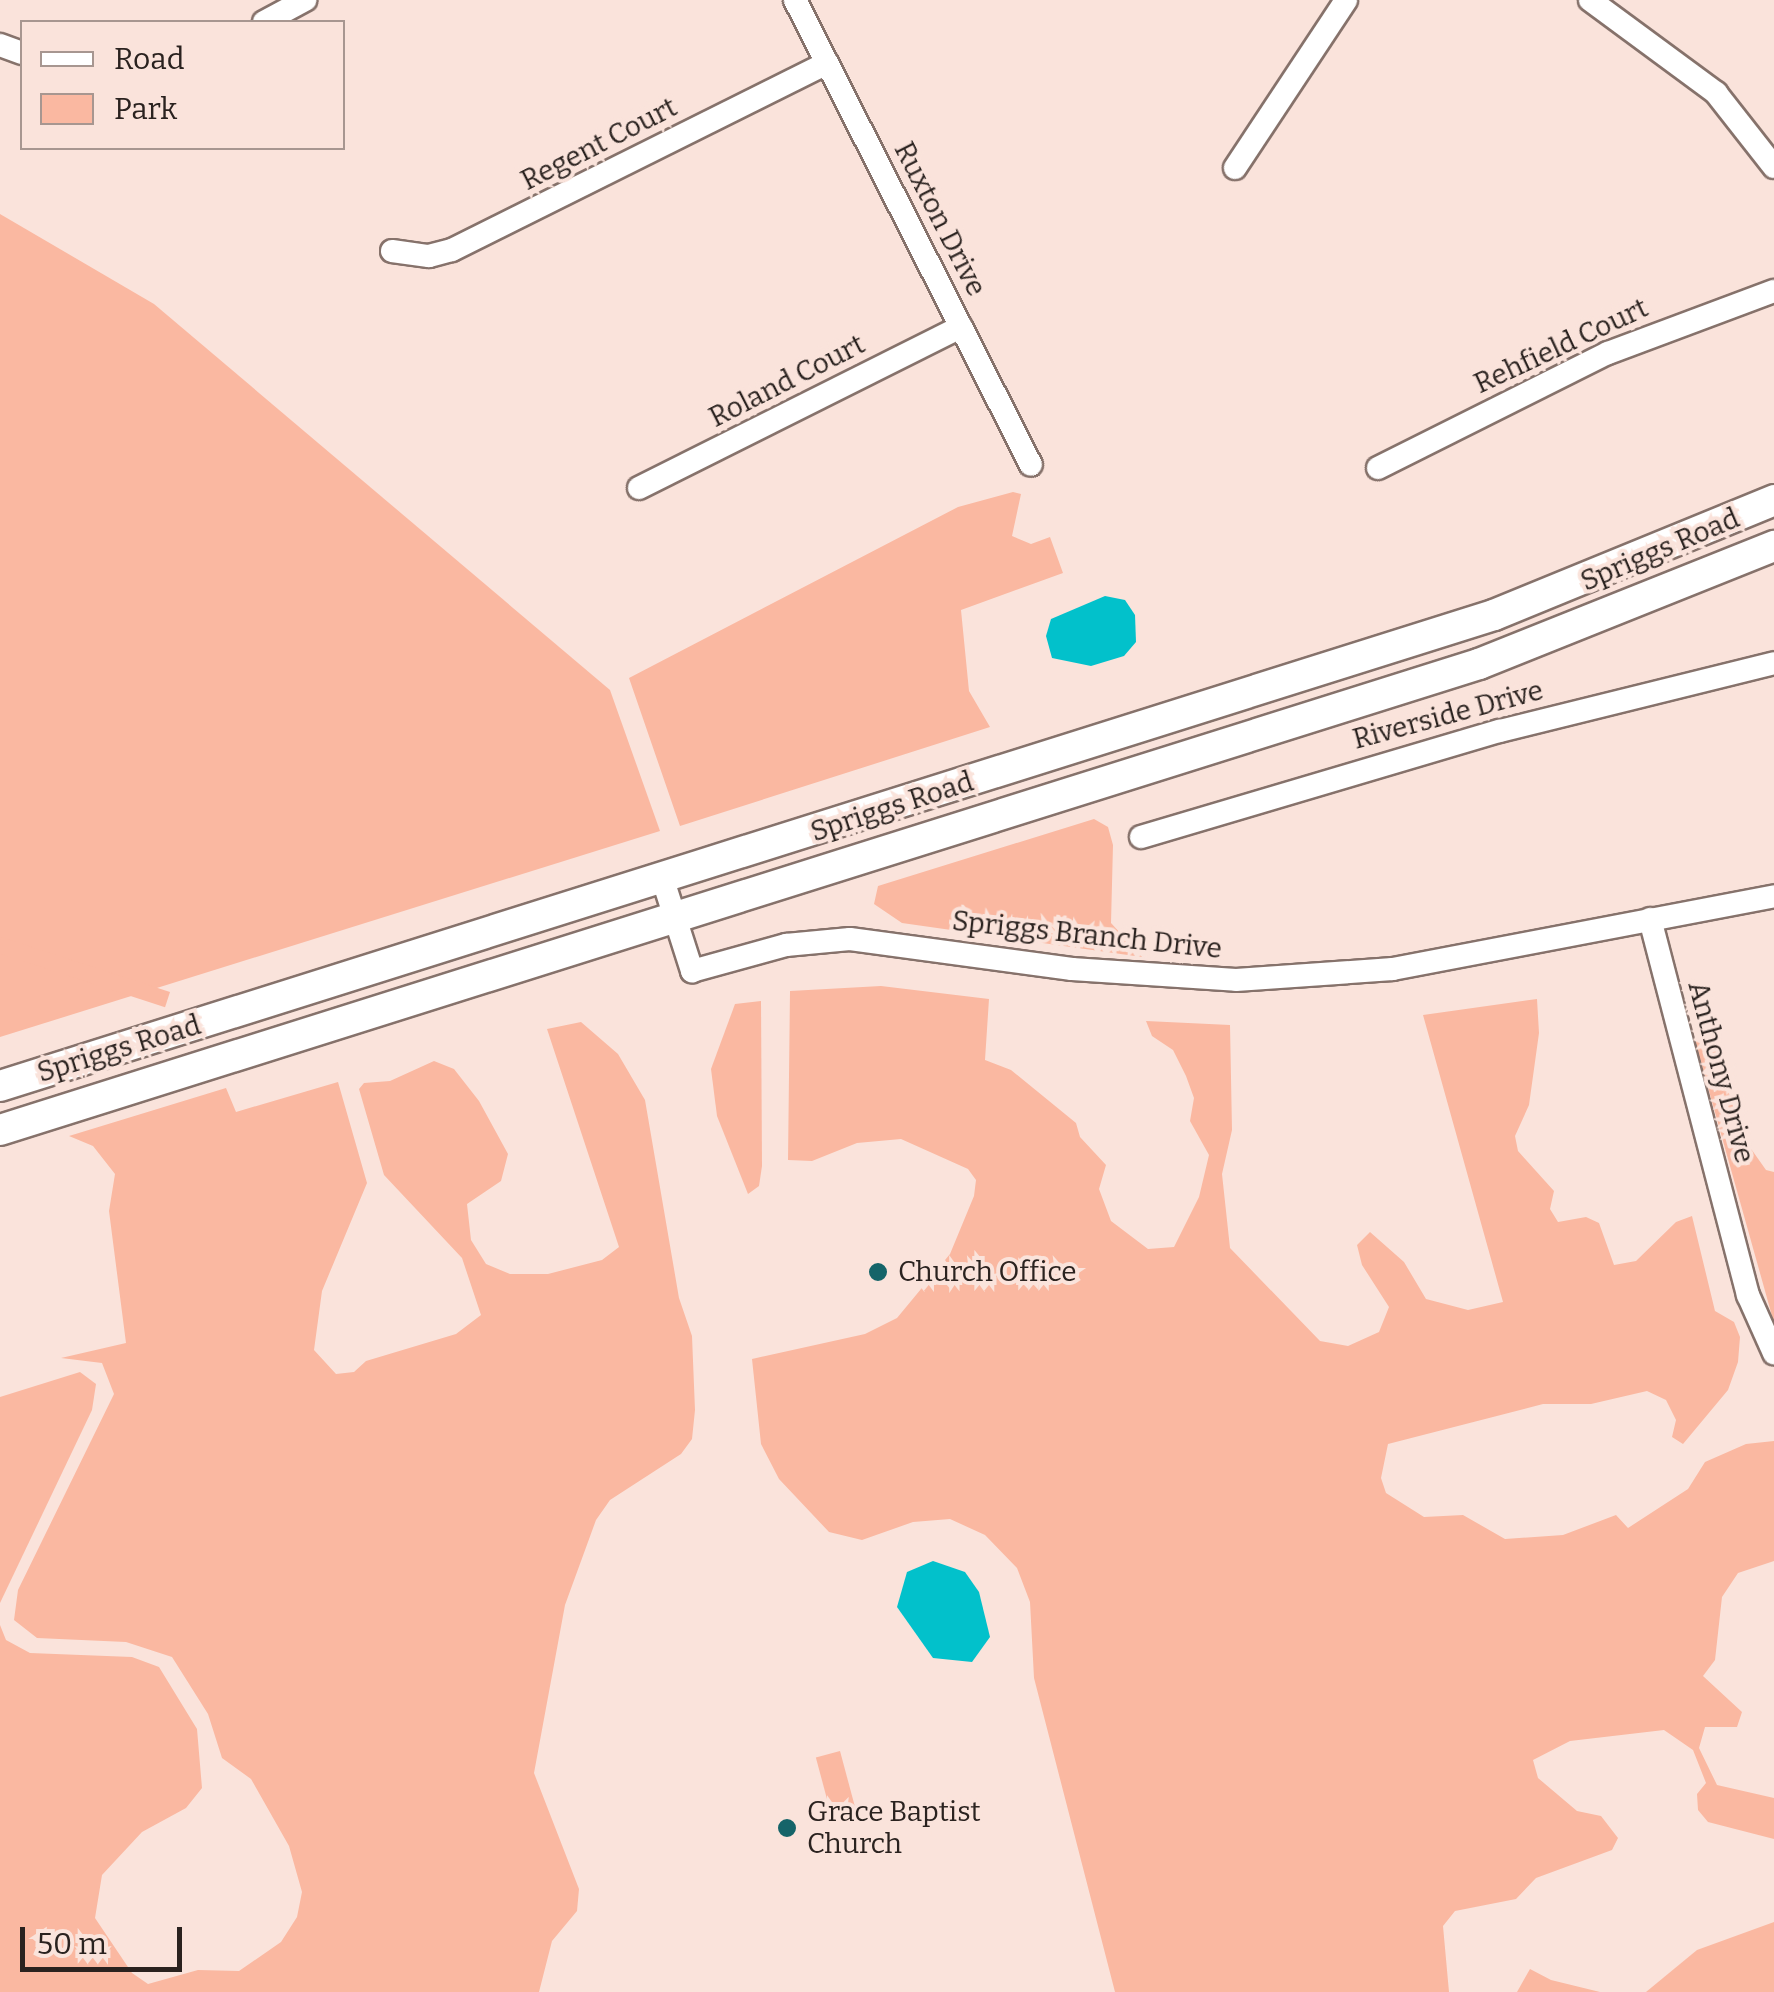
<!DOCTYPE html>
<html>
<head>
<meta charset="utf-8">
<style>
	body { margin:0 }
	#map { position:relative; width:1774px; height:1992px; overflow:hidden; background:#fae3db; font-family:Bitter,serif }
	div>[style] { position:absolute }
	[style*='--x'] { left:calc(var(--x)*1px); top:calc(var(--y)*1px); width:calc(var(--w)*1px); rotate:calc(var(--a)*1deg) }
	.green>* { inset:0; background:#fab8a1; transform-origin:0 0 }
	.water>* { inset:0; background:#02c1cb }
	.roads { filter:drop-shadow(2px 0 #86726b) drop-shadow(-2px 0 #86726b) drop-shadow(0 2px #86726b) drop-shadow(0 -2px #86726b) }
	.minor>* { height:22px; margin:-11px; padding:0 11px; transform-origin:11px; border-radius:11px; background:#fff }
	.secondary>* { height:30px; margin:-15px; padding:0 15px; transform-origin:15px; border-radius:15px; background:#fff }
	.dots>* { width:28px; height:28px; translate:-50% -50%; box-sizing:border-box; border:5px solid #fae3db; border-radius:50% }
	span { translate:-50% -50%; white-space:nowrap; text-align:center; line-height:1.15; -webkit-text-stroke:8px #fae3db; paint-order:stroke }
	.street-label { font-size:28px; color:#2a221f }
	.poi-label { font-size:28px; color:#2a221f }
	.left { translate:0 -50%; text-align:left }
	.legend { position:absolute; left:20px; top:20px; width:325px; height:130px; box-sizing:border-box; background:#fae3db; border:2px solid #a79690; margin:0; padding:12px 18px; list-style:none; font-size:30px; color:#2a221f }
	.legend li { display:flex; align-items:center; gap:20px; height:50px }
	.legend b { width:50px; border:2px solid #a79690 }
	.scale { position:absolute; left:20px; top:1927px; width:162px; height:45px; box-sizing:border-box; border:5px solid #2a221f; border-top:0; padding-left:12px; font-size:30px; line-height:35px; white-space:nowrap; color:#2a221f; -webkit-text-stroke:8px #fae3db; paint-order:stroke }
</style>
</head>
<body>
<div id="map">
	<div class="green">
		<div style="clip-path:polygon(0 214px,154px 304px,610px 690px,660px 831px,0 1037px)"></div>
		<div style="clip-path:polygon(1013px 492px,1021px 494px,1012px 536px,1031px 544px,1050px 537px,1063px 573px,961px 610px,969px 691px,990px 727px,680px 826px,629px 678px,958px 507px)"></div>
		<div style="clip-path:polygon(1094px 819px,1108px 827px,1113px 845px,1111px 923px,1142px 957px,902px 923px,874px 904px,878px 886px)"></div>
		<div style="clip-path:polygon(881px 986px,989px 999px,985px 1060px,1011px 1070px,1076px 1123px,1080px 1137px,1106px 1165px,1099px 1189px,1111px 1221px,1148px 1249px,1174px 1247px,1199px 1197px,1209px 1155px,1190px 1121px,1194px 1098px,1186px 1076px,1173px 1050px,1152px 1036px,1146px 1021px,1230px 1025px,1232px 1130px,1222px 1174px,1230px 1248px,1320px 1341px,1348px 1346px,1379px 1332px,1389px 1307px,1362px 1265px,1357px 1245px,1370px 1232px,1404px 1262px,1426px 1299px,1468px 1310px,1503px 1302px,1423px 1015px,1537px 999px,1539px 1033px,1529px 1105px,1515px 1136px,1518px 1151px,1554px 1191px,1550px 1209px,1558px 1222px,1586px 1217px,1599px 1223px,1614px 1265px,1636px 1261px,1676px 1222px,1692px 1216px,1715px 1311px,1734px 1322px,1740px 1337px,1738px 1362px,1728px 1390px,1683px 1444px,1672px 1437px,1676px 1420px,1666px 1400px,1647px 1391px,1591px 1404px,1543px 1404px,1388px 1444px,1381px 1478px,1386px 1493px,1424px 1517px,1463px 1515px,1505px 1539px,1563px 1535px,1616px 1515px,1628px 1528px,1688px 1489px,1705px 1462px,1746px 1444px,1774px 1441px,1774px 1561px,1738px 1573px,1722px 1597px,1715px 1660px,1703px 1676px,1742px 1712px,1737px 1727px,1705px 1727px,1699px 1748px,1717px 1785px,1774px 1798px,1774px 1839px,1708px 1822px,1698px 1810px,1697px 1794px,1706px 1783px,1693px 1750px,1664px 1730px,1570px 1741px,1533px 1760px,1538px 1778px,1577px 1811px,1601px 1816px,1618px 1838px,1612px 1850px,1536px 1878px,1516px 1899px,1455px 1911px,1443px 1926px,1449px 1992px,1115px 1992px,1034px 1678px,1030px 1602px,1017px 1568px,985px 1535px,950px 1519px,913px 1522px,862px 1540px,829px 1532px,779px 1479px,761px 1444px,752px 1359px,865px 1334px,897px 1318px,950px 1254px,974px 1196px,976px 1180px,968px 1169px,901px 1139px,857px 1143px,812px 1161px,788px 1160px,790px 991px)"></div>
		<div style="left:170px;top:992px;width:16px;height:178px;rotate:108deg"></div>
		<div style="clip-path:polygon(761px 1001px,762px 1166px,759px 1186px,748px 1194px,717px 1116px,711px 1069px,735px 1004px)"></div>
		<div style="clip-path:polygon(581px 1022px,618px 1054px,645px 1100px,679px 1298px,692px 1336px,695px 1410px,692px 1439px,681px 1454px,610px 1500px,596px 1520px,565px 1605px,534px 1773px,579px 1889px,577px 1911px,552px 1941px,539px 1992px,0 1992px,0 1625px,6px 1640px,30px 1653px,132px 1657px,159px 1667px,197px 1729px,202px 1788px,186px 1808px,142px 1832px,102px 1875px,95px 1918px,132px 1973px,148px 1984px,198px 1970px,239px 1971px,281px 1942px,297px 1917px,302px 1892px,289px 1846px,251px 1779px,222px 1758px,208px 1714px,172px 1657px,126px 1642px,37px 1638px,14px 1620px,18px 1590px,114px 1394px,102px 1363px,61px 1358px,126px 1343px,109px 1211px,115px 1174px,93px 1146px,69px 1136px,226px 1088px,236px 1112px,338px 1082px,367px 1183px,322px 1291px,314px 1350px,336px 1374px,354px 1372px,366px 1361px,456px 1334px,481px 1315px,462px 1258px,384px 1175px,359px 1089px,364px 1083px,390px 1081px,434px 1061px,454px 1069px,479px 1101px,508px 1154px,501px 1181px,467px 1204px,471px 1240px,486px 1264px,510px 1274px,548px 1274px,602px 1260px,619px 1247px,547px 1029px)"></div>
		<div style="clip-path:polygon(1713px 1040px,1742px 1136px,1766px 1170px,1774px 1172px,1774px 1323px,1695px 1041px)"></div>
		<div style="clip-path:polygon(80px 1372px,96px 1384px,92px 1410px,0 1603px,0 1397px)"></div>
		<div style="left:840px;top:1751px;width:63px;height:25px;rotate:75deg"></div>
		<div style="clip-path:polygon(1774px 1922px,1774px 1992px,1646px 1992px,1697px 1950px)"></div>
		<div style="clip-path:polygon(1530px 1969px,1551px 1980px,1600px 1992px,1517px 1992px)"></div>
	</div>
	<div class="water">
		<div style="clip-path:polygon(1105px 596px,1125px 600px,1135px 615px,1136px 642px,1124px 656px,1091px 666px,1052px 658px,1046px 636px,1051px 619px)"></div>
		<div style="clip-path:polygon(933px 1561px,965px 1572px,979px 1592px,990px 1637px,972px 1662px,933px 1658px,897px 1607px,907px 1572px)"></div>
	</div>
	<div class="roads">
		<div class="minor">
			<div style="--x:795;--y:0;--w:521;--a:63.09"></div>
			<div style="--x:1590;--y:0;--w:157;--a:36.4"></div>
			<div style="--x:1716;--y:93;--w:94;--a:51.9"></div>
			<div style="--x:264;--y:22;--w:47;--a:-28.2"></div>
			<div style="--x:0;--y:45;--w:23;--a:20"></div>
			<div style="--x:1235;--y:168;--w:201;--a:-56.5"></div>
			<div style="--x:392;--y:251;--w:37;--a:8"></div>
			<div style="--x:429;--y:256;--w:24;--a:-15"></div>
			<div style="--x:452;--y:250;--w:419;--a:-26.5"></div>
			<div style="--x:1378;--y:468;--w:257;--a:-26.6"></div>
			<div style="--x:1608;--y:353;--w:177;--a:-20.5"></div>
			<div style="--x:639;--y:488;--w:360;--a:-26.6"></div>
			<div style="--x:1141;--y:837;--w:374;--a:-16.5"></div>
			<div style="--x:1500;--y:731;--w:282;--a:-13.9"></div>
			<div style="--x:663;--y:880;--w:96;--a:72.3"></div>
			<div style="--x:692;--y:971;--w:98;--a:-15.5"></div>
			<div style="--x:786;--y:945;--w:64;--a:-5.4"></div>
			<div style="--x:850;--y:939;--w:224;--a:7.7"></div>
			<div style="--x:1072;--y:969;--w:164;--a:3.8"></div>
			<div style="--x:1236;--y:980;--w:157;--a:-4"></div>
			<div style="--x:1393;--y:969;--w:388;--a:-10.8"></div>
			<div style="--x:1650;--y:919;--w:389;--a:75.4"></div>
			<div style="--x:1748;--y:1295;--w:64;--a:65.9"></div>
		</div>
		<div class="secondary">
			<div style="--x:0;--y:1086;--w:1566;--a:-17.5"></div>
			<div style="--x:1494;--y:615;--w:303;--a:-22.3"></div>
			<div style="--x:0;--y:1130;--w:1551;--a:-17.49"></div>
			<div style="--x:1479;--y:664;--w:318;--a:-21.8"></div>
		</div>
	</div>
	<div class="dots">
		<div style="left:878px;top:1272px;background:#156469"></div>
		<div style="left:787px;top:1828px;background:#156469"></div>
	</div>
	<div class="street-label">
		<span style="left:599px;top:144px;rotate:-27deg">Regent Court</span>
		<span style="left:940px;top:219px;rotate:63deg">Ruxton Drive</span>
		<span style="left:1561px;top:346px;rotate:-25deg">Rehfield Court</span>
		<span style="left:787px;top:381px;rotate:-27deg">Roland Court</span>
		<span style="left:1660px;top:550px;rotate:-23deg">Spriggs Road</span>
		<span style="left:1448px;top:715px;rotate:-15deg">Riverside Drive</span>
		<span style="left:892px;top:807px;rotate:-18deg">Spriggs Road</span>
		<span style="left:1087px;top:935px;rotate:6deg">Spriggs Branch Drive</span>
		<span style="left:119px;top:1049px;rotate:-17deg">Spriggs Road</span>
		<span style="left:1721px;top:1072px;rotate:75deg">Anthony Drive</span>
	</div>
	<div class="poi-label">
		<span class="left" style="left:898px;top:1272px">Church Office</span>
		<span class="left" style="left:807px;top:1828px">Grace Baptist<br>Church</span>
	</div>
	<ul class="legend">
	<li><b style="height:12px;background:#fff"></b>Road</li>
	<li><b style="height:28px;background:#fab8a1"></b>Park</li>
	</ul>
	<div class="scale">50 m</div>
</div>
</body>
</html>
